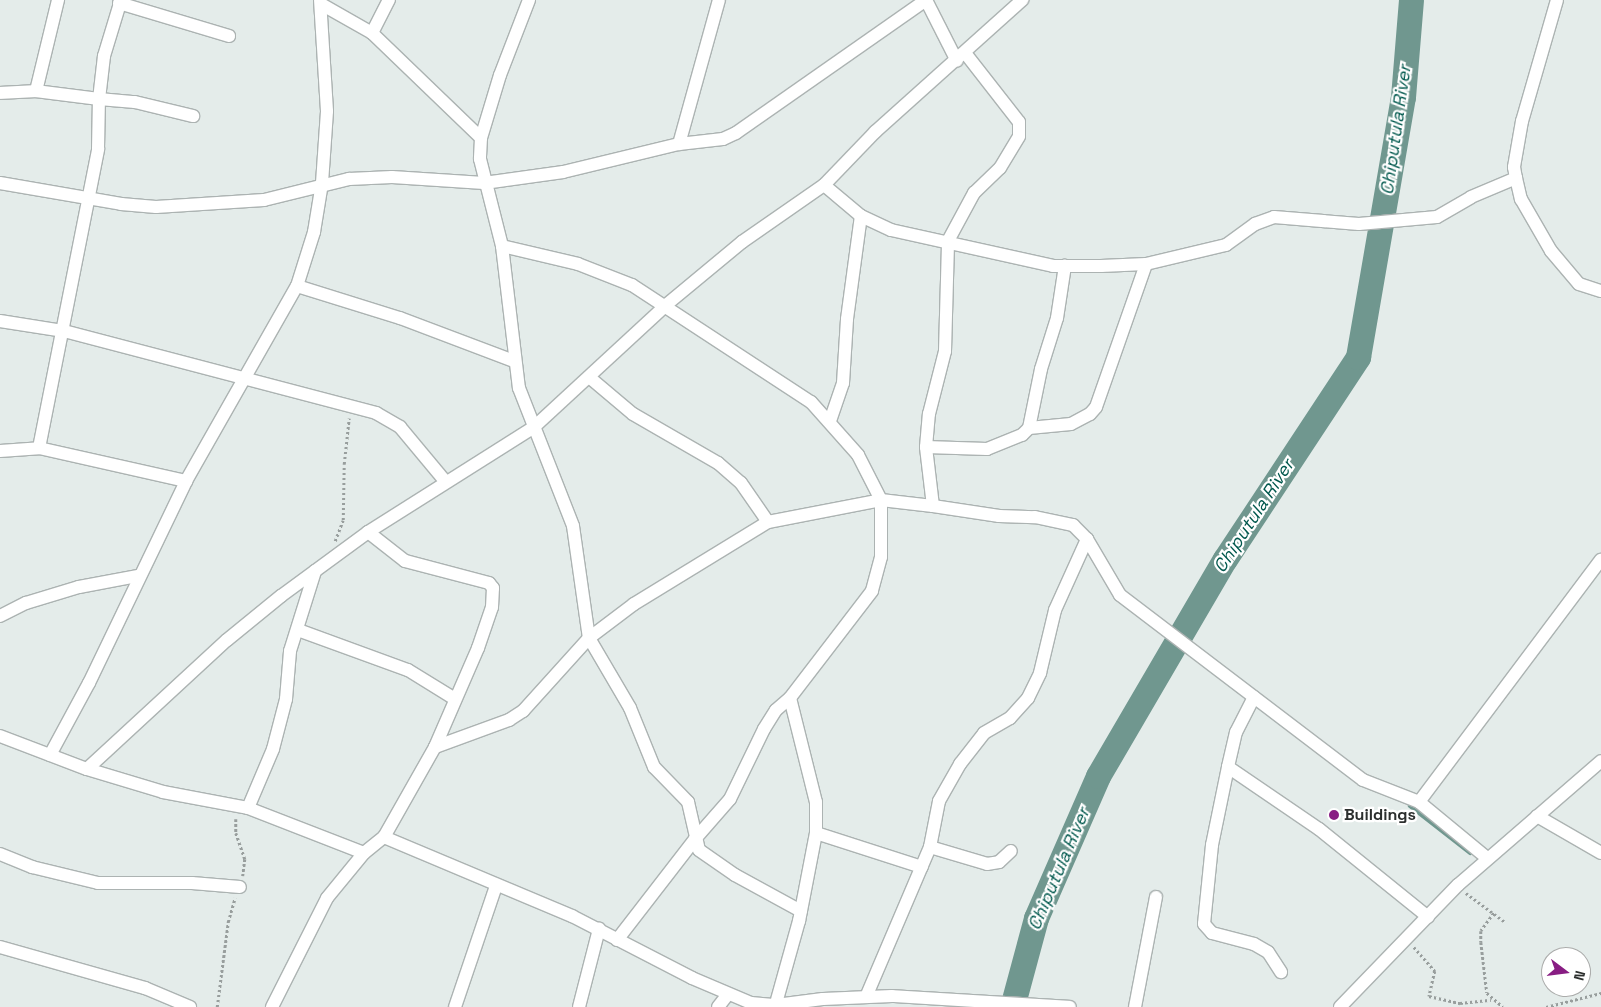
<!DOCTYPE html>
<html>
<head>
<meta charset="utf-8">
<style>
	body { margin:0 }
	#map { position:relative; width:1601px; height:1007px; overflow:hidden; background:#e4ecea; font-family:"Space Grotesk",sans-serif }
	div>[style] { position:absolute }
	[style*='--x'] { left:calc(var(--x)*1px); top:calc(var(--y)*1px); width:calc(var(--w)*1px); rotate:calc(var(--a)*1deg) }
	.stream>* { height:4.5px; margin:-2.25px; padding:0 2.25px; transform-origin:2.25px; border-radius:2.25px; background:#70978f }
	.river>* { height:25px; margin:-12.5px; padding:0 12.5px; transform-origin:12.5px; border-radius:12.5px; background:#70978f }
	.path>* { height:2.5px; margin-top:-1.25px; transform-origin:0; background:repeating-linear-gradient(90deg,#989e9d 0 2.5px,transparent 0 5px) }
	.roads { filter:drop-shadow(1px 0 #acb3b2) drop-shadow(-1px 0 #acb3b2) drop-shadow(0 1px #acb3b2) drop-shadow(0 -1px #acb3b2) }
	.street>* { height:12px; margin:-6px; padding:0 6px; transform-origin:6px; border-radius:6px; background:#fff }
	.dots>* { width:14px; height:14px; translate:-50% -50%; box-sizing:border-box; border:2px solid #fff; border-radius:50% }
	span { translate:-50% -50%; white-space:nowrap; text-align:center; line-height:1.15; -webkit-text-stroke:4.5px #fff; paint-order:stroke }
	.poi-label { font-size:16px; color:#2c2f2e; font-weight:700 }
	.left { translate:0 -50%; text-align:left }
	.water-label { font-size:18px; color:#00584d; font-style:italic }
	.north { position:absolute; left:1541px; top:947px; width:50px; height:50px; box-sizing:border-box; background:#fff; border:1px solid #abacab; border-radius:50%; rotate:105deg; font-size:14px; font-weight:700; line-height:20px; text-align:center; color:#2c2f2e }
	.north::after { content:''; display:block; margin:auto; width:18px; height:22px; background:#881d83; clip-path:polygon(50% 0,100% 100%,50% 72%,0 100%) }
</style>
</head>
<body>
<div id="map">
	<div class="stream">
		<div style="--x:1410;--y:805;--w:76;--a:38.1"></div>
	</div>
	<div class="river">
		<div style="--x:1012;--y:1007;--w:92;--a:-74.9"></div>
		<div style="--x:1036;--y:918;--w:155;--a:-66.4"></div>
		<div style="--x:1098;--y:776;--w:251;--a:-59.7"></div>
		<div style="--x:1225;--y:559;--w:242;--a:-56.6"></div>
		<div style="--x:1358;--y:357;--w:264;--a:-80.2"></div>
		<div style="--x:1403;--y:97;--w:97;--a:-85.3"></div>
	</div>
	<div class="path">
		<div style="--x:335;--y:541;--w:22;--a:-69"></div>
		<div style="--x:343;--y:520;--w:56;--a:-89"></div>
		<div style="--x:344;--y:464;--w:46;--a:-83.8"></div>
		<div style="--x:236;--y:819;--w:14;--a:90"></div>
		<div style="--x:236;--y:833;--w:28;--a:71"></div>
		<div style="--x:245;--y:859;--w:17;--a:97"></div>
		<div style="--x:1466;--y:893;--w:49;--a:36.6"></div>
		<div style="--x:1494;--y:913;--w:22;--a:126"></div>
		<div style="--x:1481;--y:931;--w:11;--a:90"></div>
		<div style="--x:1481;--y:942;--w:51;--a:83.3"></div>
		<div style="--x:1487;--y:993;--w:21;--a:41"></div>
		<div style="--x:1414;--y:947;--w:32;--a:49"></div>
		<div style="--x:1435;--y:971;--w:26;--a:103"></div>
		<div style="--x:1429;--y:996;--w:32;--a:13"></div>
		<div style="--x:1460;--y:1003;--w:31;--a:-6"></div>
		<div style="--x:217;--y:1007;--w:86;--a:-82.6"></div>
		<div style="--x:228;--y:922;--w:25;--a:-74"></div>
		<div style="--x:1546;--y:1007;--w:57;--a:-14.3"></div>
	</div>
	<div class="roads">
		<div class="street">
			<div style="--x:121;--y:0;--w:59;--a:106.9"></div>
			<div style="--x:104;--y:56;--w:43;--a:96.6"></div>
			<div style="--x:99;--y:99;--w:36;--a:5"></div>
			<div style="--x:135;--y:102;--w:60;--a:13.6"></div>
			<div style="--x:529;--y:0;--w:80;--a:111.1"></div>
			<div style="--x:500;--y:75;--w:66;--a:106.8"></div>
			<div style="--x:481;--y:138;--w:21;--a:93"></div>
			<div style="--x:480;--y:159;--w:90;--a:75.8"></div>
			<div style="--x:502;--y:246;--w:143;--a:83.2"></div>
			<div style="--x:519;--y:388;--w:148;--a:68.6"></div>
			<div style="--x:573;--y:526;--w:113;--a:81.9"></div>
			<div style="--x:589;--y:638;--w:81;--a:59.6"></div>
			<div style="--x:630;--y:708;--w:64;--a:67.9"></div>
			<div style="--x:654;--y:767;--w:49;--a:45.8"></div>
			<div style="--x:688;--y:802;--w:49;--a:77.1"></div>
			<div style="--x:699;--y:850;--w:44;--a:34.8"></div>
			<div style="--x:735;--y:875;--w:75;--a:28.6"></div>
			<div style="--x:926;--y:0;--w:68;--a:63.1"></div>
			<div style="--x:1557;--y:0;--w:126;--a:106.1"></div>
			<div style="--x:1522;--y:121;--w:47;--a:99.9"></div>
			<div style="--x:1514;--y:167;--w:11;--a:80"></div>
			<div style="--x:1516;--y:178;--w:22;--a:77"></div>
			<div style="--x:1521;--y:199;--w:60;--a:60"></div>
			<div style="--x:1551;--y:251;--w:43;--a:49.7"></div>
			<div style="--x:1579;--y:284;--w:23;--a:18"></div>
			<div style="--x:119;--y:3;--w:115;--a:16.7"></div>
			<div style="--x:321;--y:4;--w:59;--a:29.6"></div>
			<div style="--x:372;--y:33;--w:151;--a:43.9"></div>
			<div style="--x:372;--y:33;--w:37;--a:-63"></div>
			<div style="--x:0;--y:93;--w:36;--a:-3"></div>
			<div style="--x:679;--y:144;--w:149;--a:-74.5"></div>
			<div style="--x:0;--y:183;--w:123;--a:9.8"></div>
			<div style="--x:121;--y:204;--w:35;--a:5"></div>
			<div style="--x:156;--y:207;--w:108;--a:-3.7"></div>
			<div style="--x:264;--y:200;--w:88;--a:-13.9"></div>
			<div style="--x:349;--y:179;--w:43;--a:-2.7"></div>
			<div style="--x:392;--y:177;--w:92;--a:3.7"></div>
			<div style="--x:484;--y:183;--w:80;--a:-7.9"></div>
			<div style="--x:563;--y:172;--w:119;--a:-13.6"></div>
			<div style="--x:679;--y:144;--w:44;--a:-6.5"></div>
			<div style="--x:723;--y:139;--w:14;--a:-25"></div>
			<div style="--x:736;--y:133;--w:232;--a:-35"></div>
			<div style="--x:824;--y:185;--w:48;--a:40"></div>
			<div style="--x:861;--y:216;--w:33;--a:25"></div>
			<div style="--x:891;--y:230;--w:166;--a:12.5"></div>
			<div style="--x:1053;--y:266;--w:48;--a:0"></div>
			<div style="--x:1101;--y:266;--w:45;--a:-2.5"></div>
			<div style="--x:1146;--y:264;--w:82;--a:-13.4"></div>
			<div style="--x:1226;--y:245;--w:36;--a:-36"></div>
			<div style="--x:1255;--y:224;--w:20;--a:-20"></div>
			<div style="--x:1274;--y:217;--w:85;--a:4.7"></div>
			<div style="--x:1359;--y:224;--w:78;--a:-5.1"></div>
			<div style="--x:1437;--y:217;--w:39;--a:-30"></div>
			<div style="--x:1471;--y:197;--w:49;--a:-22.9"></div>
			<div style="--x:502;--y:246;--w:78;--a:13.3"></div>
			<div style="--x:578;--y:264;--w:58;--a:21.3"></div>
			<div style="--x:632;--y:285;--w:214;--a:33.2"></div>
			<div style="--x:811;--y:402;--w:71;--a:48.4"></div>
			<div style="--x:858;--y:455;--w:51;--a:62.9"></div>
			<div style="--x:881;--y:500;--w:57;--a:90"></div>
			<div style="--x:881;--y:557;--w:35;--a:105"></div>
			<div style="--x:872;--y:591;--w:135;--a:127.5"></div>
			<div style="--x:790;--y:698;--w:107;--a:76"></div>
			<div style="--x:816;--y:802;--w:31;--a:90"></div>
			<div style="--x:816;--y:833;--w:90;--a:100.9"></div>
			<div style="--x:799;--y:921;--w:89;--a:105.6"></div>
			<div style="--x:297;--y:286;--w:108;--a:17.3"></div>
			<div style="--x:400;--y:318;--w:122;--a:20.7"></div>
			<div style="--x:0;--y:321;--w:65;--a:8.9"></div>
			<div style="--x:64;--y:331;--w:323;--a:14.7"></div>
			<div style="--x:376;--y:413;--w:28;--a:30"></div>
			<div style="--x:400;--y:427;--w:70;--a:50.2"></div>
			<div style="--x:589;--y:377;--w:57;--a:40.1"></div>
			<div style="--x:633;--y:414;--w:98;--a:30"></div>
			<div style="--x:718;--y:463;--w:30;--a:41"></div>
			<div style="--x:741;--y:483;--w:47;--a:55.3"></div>
			<div style="--x:830;--y:421;--w:40;--a:-71.1"></div>
			<div style="--x:843;--y:383;--w:64;--a:-86.4"></div>
			<div style="--x:847;--y:319;--w:104;--a:-82.3"></div>
			<div style="--x:1029;--y:428;--w:42;--a:-5.4"></div>
			<div style="--x:1071;--y:424;--w:21;--a:-28"></div>
			<div style="--x:1090;--y:414;--w:9;--a:-49"></div>
			<div style="--x:1096;--y:407;--w:151;--a:-70.7"></div>
			<div style="--x:926;--y:447;--w:61;--a:1.9"></div>
			<div style="--x:987;--y:449;--w:38;--a:-22"></div>
			<div style="--x:1022;--y:435;--w:10;--a:-45"></div>
			<div style="--x:1029;--y:428;--w:60;--a:-78.5"></div>
			<div style="--x:1041;--y:369;--w:53;--a:-72.6"></div>
			<div style="--x:1057;--y:318;--w:53;--a:-81.3"></div>
			<div style="--x:39;--y:448;--w:151;--a:12.7"></div>
			<div style="--x:0;--y:451;--w:39;--a:-4"></div>
			<div style="--x:39;--y:448;--w:305;--a:-78.8"></div>
			<div style="--x:98;--y:149;--w:50;--a:-88.9"></div>
			<div style="--x:99;--y:99;--w:64;--a:-172.8"></div>
			<div style="--x:36;--y:91;--w:94;--a:-76.4"></div>
			<div style="--x:933;--y:506;--w:67;--a:8.6"></div>
			<div style="--x:999;--y:516;--w:36;--a:2"></div>
			<div style="--x:1035;--y:517;--w:39;--a:12"></div>
			<div style="--x:1073;--y:525;--w:20;--a:45"></div>
			<div style="--x:1087;--y:539;--w:65;--a:59.5"></div>
			<div style="--x:1120;--y:595;--w:305;--a:37.3"></div>
			<div style="--x:1363;--y:780;--w:60;--a:21.4"></div>
			<div style="--x:1419;--y:802;--w:88;--a:39.5"></div>
			<div style="--x:0;--y:616;--w:29;--a:-27"></div>
			<div style="--x:26;--y:603;--w:55;--a:-16.8"></div>
			<div style="--x:79;--y:587;--w:60;--a:-10.6"></div>
			<div style="--x:298;--y:630;--w:117;--a:20"></div>
			<div style="--x:408;--y:670;--w:55;--a:31.7"></div>
			<div style="--x:1254;--y:697;--w:39;--a:117"></div>
			<div style="--x:1236;--y:732;--w:36;--a:103"></div>
			<div style="--x:1228;--y:767;--w:110;--a:34.3"></div>
			<div style="--x:1319;--y:829;--w:140;--a:38.9"></div>
			<div style="--x:0;--y:736;--w:93;--a:20.8"></div>
			<div style="--x:87;--y:769;--w:79;--a:16.8"></div>
			<div style="--x:163;--y:792;--w:86;--a:10.7"></div>
			<div style="--x:248;--y:808;--w:124;--a:21.2"></div>
			<div style="--x:435;--y:747;--w:79;--a:-20"></div>
			<div style="--x:509;--y:720;--w:17;--a:-33"></div>
			<div style="--x:523;--y:711;--w:98;--a:-47.9"></div>
			<div style="--x:589;--y:638;--w:56;--a:-37.1"></div>
			<div style="--x:634;--y:604;--w:157;--a:-31.5"></div>
			<div style="--x:768;--y:522;--w:115;--a:-11"></div>
			<div style="--x:881;--y:500;--w:52;--a:6.6"></div>
			<div style="--x:933;--y:506;--w:59;--a:-96.8"></div>
			<div style="--x:926;--y:447;--w:33;--a:-85"></div>
			<div style="--x:929;--y:414;--w:65;--a:-75.7"></div>
			<div style="--x:945;--y:351;--w:110;--a:-88.4"></div>
			<div style="--x:948;--y:241;--w:55;--a:-61.6"></div>
			<div style="--x:974;--y:193;--w:36;--a:-44"></div>
			<div style="--x:1000;--y:168;--w:37;--a:-59"></div>
			<div style="--x:1019;--y:136;--w:14;--a:-90"></div>
			<div style="--x:1019;--y:122;--w:88;--a:-128"></div>
			<div style="--x:50;--y:755;--w:82;--a:-61.6"></div>
			<div style="--x:89;--y:683;--w:224;--a:-64.3"></div>
			<div style="--x:186;--y:481;--w:224;--a:-60.4"></div>
			<div style="--x:297;--y:286;--w:57;--a:-72.5"></div>
			<div style="--x:314;--y:232;--w:50;--a:-80.7"></div>
			<div style="--x:322;--y:183;--w:72;--a:-86"></div>
			<div style="--x:327;--y:111;--w:111;--a:-93.6"></div>
			<div style="--x:1228;--y:767;--w:80;--a:101.6"></div>
			<div style="--x:1212;--y:845;--w:79;--a:95.8"></div>
			<div style="--x:1204;--y:924;--w:12;--a:48"></div>
			<div style="--x:1212;--y:933;--w:43;--a:14.7"></div>
			<div style="--x:1254;--y:944;--w:16;--a:30"></div>
			<div style="--x:1268;--y:952;--w:24;--a:57"></div>
			<div style="--x:87;--y:769;--w:190;--a:-42.7"></div>
			<div style="--x:227;--y:640;--w:70;--a:-39.2"></div>
			<div style="--x:281;--y:596;--w:108;--a:-36.3"></div>
			<div style="--x:368;--y:532;--w:196;--a:-32.3"></div>
			<div style="--x:534;--y:427;--w:180;--a:-42.7"></div>
			<div style="--x:666;--y:305;--w:99;--a:-39.7"></div>
			<div style="--x:742;--y:242;--w:100;--a:-34.8"></div>
			<div style="--x:824;--y:185;--w:74;--a:-46.1"></div>
			<div style="--x:875;--y:132;--w:198;--a:-41.9"></div>
			<div style="--x:1419;--y:802;--w:303;--a:-53.1"></div>
			<div style="--x:248;--y:808;--w:64;--a:-67"></div>
			<div style="--x:273;--y:749;--w:52;--a:-75.4"></div>
			<div style="--x:286;--y:699;--w:48;--a:-85.2"></div>
			<div style="--x:290;--y:651;--w:84;--a:-72.6"></div>
			<div style="--x:1537;--y:816;--w:74;--a:30"></div>
			<div style="--x:816;--y:833;--w:111;--a:17.8"></div>
			<div style="--x:384;--y:837;--w:204;--a:22.8"></div>
			<div style="--x:572;--y:916;--w:135;--a:27.3"></div>
			<div style="--x:692;--y:978;--w:64;--a:23"></div>
			<div style="--x:751;--y:1003;--w:25;--a:5"></div>
			<div style="--x:776;--y:1005;--w:47;--a:-7.3"></div>
			<div style="--x:823;--y:999;--w:69;--a:-2.5"></div>
			<div style="--x:892;--y:996;--w:178;--a:3.5"></div>
			<div style="--x:930;--y:847;--w:59;--a:16.6"></div>
			<div style="--x:987;--y:864;--w:12;--a:-9"></div>
			<div style="--x:999;--y:862;--w:16;--a:-43"></div>
			<div style="--x:0;--y:854;--w:35;--a:22"></div>
			<div style="--x:32;--y:867;--w:68;--a:13.6"></div>
			<div style="--x:98;--y:883;--w:94;--a:0"></div>
			<div style="--x:192;--y:883;--w:48;--a:4.8"></div>
			<div style="--x:617;--y:940;--w:128;--a:-52.3"></div>
			<div style="--x:695;--y:839;--w:53;--a:-48.8"></div>
			<div style="--x:730;--y:799;--w:78;--a:-64.1"></div>
			<div style="--x:764;--y:729;--w:22;--a:-58"></div>
			<div style="--x:776;--y:710;--w:18;--a:-41"></div>
			<div style="--x:0;--y:947;--w:151;--a:15.8"></div>
			<div style="--x:145;--y:988;--w:49;--a:22.9"></div>
			<div style="--x:866;--y:997;--w:163;--a:-66.9"></div>
			<div style="--x:930;--y:847;--w:47;--a:-78.9"></div>
			<div style="--x:939;--y:801;--w:43;--a:-60.4"></div>
			<div style="--x:960;--y:764;--w:39;--a:-52"></div>
			<div style="--x:984;--y:733;--w:30;--a:-30"></div>
			<div style="--x:1010;--y:718;--w:27;--a:-48"></div>
			<div style="--x:1028;--y:698;--w:28;--a:-64"></div>
			<div style="--x:1040;--y:673;--w:65;--a:-76.6"></div>
			<div style="--x:1055;--y:610;--w:78;--a:-65.7"></div>
			<div style="--x:272;--y:1007;--w:122;--a:-63.2"></div>
			<div style="--x:327;--y:898;--w:58;--a:-50.6"></div>
			<div style="--x:364;--y:853;--w:26;--a:-39"></div>
			<div style="--x:384;--y:837;--w:103;--a:-60.5"></div>
			<div style="--x:435;--y:747;--w:108;--a:-66.5"></div>
			<div style="--x:478;--y:648;--w:43;--a:-71.1"></div>
			<div style="--x:492;--y:607;--w:19;--a:-87"></div>
			<div style="--x:493;--y:588;--w:6;--a:-129"></div>
			<div style="--x:489;--y:583;--w:87;--a:-165.3"></div>
			<div style="--x:405;--y:561;--w:47;--a:-141.9"></div>
			<div style="--x:455;--y:1007;--w:128;--a:-71.3"></div>
			<div style="--x:579;--y:1007;--w:81;--a:-75.6"></div>
			<div style="--x:718;--y:1007;--w:16;--a:-52"></div>
			<div style="--x:1135;--y:1007;--w:112;--a:-79.2"></div>
			<div style="--x:1340;--y:1007;--w:170;--a:-46"></div>
			<div style="--x:1458;--y:885;--w:189;--a:-40.9"></div>
		</div>
	</div>
	<div class="dots">
		<div style="left:1334px;top:815px;background:#881d83"></div>
	</div>
	<div class="poi-label">
		<span class="left" style="left:1344px;top:815px">Buildings</span>
	</div>
	<div class="water-label">
		<span style="left:1396px;top:130px;rotate:-82deg">Chiputula River</span>
		<span style="left:1254px;top:516px;rotate:-57deg">Chiputula River</span>
		<span style="left:1059px;top:869px;rotate:-67deg">Chiputula River</span>
	</div>
	<div class="north">N</div>
</div>
</body>
</html>
